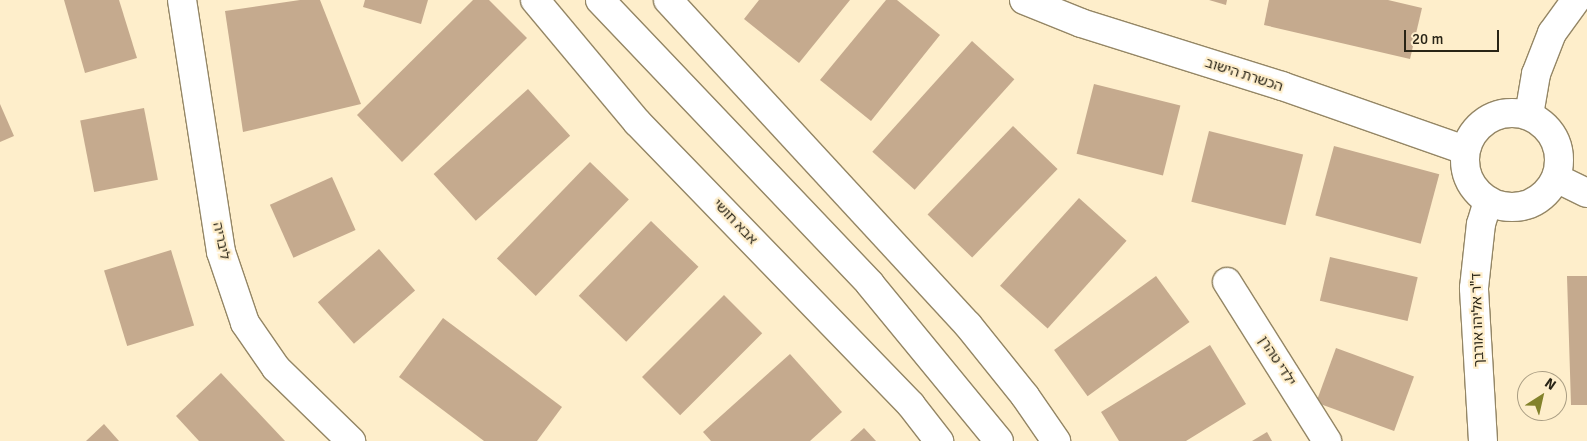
<!DOCTYPE html>
<html>
<head>
<meta charset="utf-8">
<style>
	body { margin:0 }
	#map { position:relative; width:1587px; height:441px; overflow:hidden; background:#feeecb; font-family:Signika,"Noto Sans Hebrew",sans-serif }
	div>[style] { position:absolute }
	[style*='--x'] { left:calc(var(--x)*1px); top:calc(var(--y)*1px); width:calc(var(--w)*1px); rotate:calc(var(--a)*1deg) }
	.building>* { inset:0; background:#c5aa8e; transform-origin:0 0 }
	.roads { filter:drop-shadow(1px 0 #948665) drop-shadow(-1px 0 #948665) drop-shadow(0 1px #948665) drop-shadow(0 -1px #948665) }
	.street>* { height:28px; margin:-14px; padding:0 14px; transform-origin:14px; border-radius:14px; background:#fff }
	.street>.ring { margin:-14px; padding:0; box-sizing:content-box; background:none; border:28px solid #fff; border-radius:50% }
	.primary>* { height:28px; margin:-14px; padding:0 14px; transform-origin:14px; border-radius:14px; background:#fff }
	span { translate:-50% -50%; white-space:nowrap; text-align:center; line-height:1.15; -webkit-text-stroke:4.5px #feeecb; paint-order:stroke }
	.street-label { font-size:14px; color:#292416 }
	.north { position:absolute; left:1517px; top:371px; width:50px; height:50px; box-sizing:border-box; background:#feeecb; border:1px solid #a99d83; border-radius:50%; rotate:35deg; font-size:14px; font-weight:700; line-height:20px; text-align:center; color:#292416 }
	.north::after { content:''; display:block; margin:auto; width:18px; height:22px; background:#83822b; clip-path:polygon(50% 0,100% 100%,50% 72%,0 100%) }
	.scale { position:absolute; left:1404px; top:30px; width:95px; height:22px; box-sizing:border-box; border:2px solid #292416; border-top:0; padding-left:6px; font-size:15px; line-height:18px; white-space:nowrap; color:#292416; -webkit-text-stroke:4px #feeecb; paint-order:stroke }
</style>
</head>
<body>
<div id="map">
	<div class="building">
		<div style="clip-path:polygon(64px 0,119px 0,137px 58px,85px 73px)"></div>
		<div style="clip-path:polygon(300px 0,320px 0,361px 104px,243px 132px,225px 11px)"></div>
		<div style="clip-path:polygon(365px 0,428px 0,421px 24px,363px 7px)"></div>
		<div style="clip-path:polygon(473px 0,489px 0,527px 38px,402px 162px,357px 115px)"></div>
		<div style="clip-path:polygon(759px 0,850px 0,799px 63px,744px 19px)"></div>
		<div style="clip-path:polygon(886px 0,897px 0,940px 35px,871px 121px,820px 80px)"></div>
		<div style="clip-path:polygon(1209px 0,1227px 0,1226px 5px)"></div>
		<div style="clip-path:polygon(1269px 0,1388px 0,1422px 8px,1410px 59px,1264px 25px)"></div>
		<div style="left:972px;top:41px;width:57px;height:149px;rotate:42deg"></div>
		<div style="left:1094px;top:84px;width:89px;height:72px;rotate:14deg"></div>
		<div style="left:528px;top:89px;width:63px;height:127px;rotate:48deg"></div>
		<div style="clip-path:polygon(0 104px,14px 136px,0 142px)"></div>
		<div style="left:144px;top:108px;width:73px;height:65px;rotate:79deg"></div>
		<div style="left:1013px;top:126px;width:62px;height:123px;rotate:44deg"></div>
		<div style="left:1209px;top:131px;width:97px;height:73px;rotate:14deg"></div>
		<div style="left:1334px;top:146px;width:109px;height:72px;rotate:15deg"></div>
		<div style="left:590px;top:162px;width:54px;height:134px;rotate:44deg"></div>
		<div style="left:332px;top:177px;width:58px;height:68px;rotate:66deg"></div>
		<div style="left:1079px;top:198px;width:64px;height:118px;rotate:42deg"></div>
		<div style="left:651px;top:221px;width:66px;height:104px;rotate:44deg"></div>
		<div style="left:379px;top:249px;width:55px;height:81px;rotate:49deg"></div>
		<div style="left:171px;top:250px;width:79px;height:70px;rotate:73deg"></div>
		<div style="left:1330px;top:257px;width:90px;height:45px;rotate:13deg"></div>
		<div style="left:1156px;top:276px;width:57px;height:126px;rotate:54deg"></div>
		<div style="clip-path:polygon(1567px 276px,1587px 276px,1587px 405px,1571px 405px)"></div>
		<div style="left:724px;top:295px;width:54px;height:116px;rotate:45deg"></div>
		<div style="clip-path:polygon(443px 318px,562px 407px,537px 441px,484px 441px,399px 377px)"></div>
		<div style="clip-path:polygon(1210px 345px,1246px 404px,1186px 441px,1119px 441px,1101px 412px)"></div>
		<div style="left:1336px;top:348px;width:83px;height:58px;rotate:20deg"></div>
		<div style="clip-path:polygon(790px 354px,842px 412px,810px 441px,711px 441px,703px 432px)"></div>
		<div style="clip-path:polygon(221px 373px,285px 441px,199px 441px,176px 416px)"></div>
		<div style="clip-path:polygon(104px 424px,119px 441px,86px 441px)"></div>
		<div style="clip-path:polygon(864px 428px,876px 441px,850px 441px)"></div>
		<div style="clip-path:polygon(1267px 432px,1272px 441px,1252px 441px)"></div>
	</div>
	<div class="roads">
		<div class="street">
			<div style="--x:182;--y:0;--w:255;--a:81.2"></div>
			<div style="--x:221;--y:252;--w:75;--a:71.3"></div>
			<div style="--x:245;--y:323;--w:55;--a:55.4"></div>
			<div style="--x:276;--y:368;--w:105;--a:44.2"></div>
			<div style="--x:535;--y:0;--w:159;--a:50.1"></div>
			<div style="--x:637;--y:122;--w:394;--a:45.9"></div>
			<div style="--x:911;--y:405;--w:46;--a:52.1"></div>
			<div style="--x:1024;--y:0;--w:61;--a:22"></div>
			<div style="--x:1081;--y:23;--w:211;--a:17.4"></div>
			<div style="--x:1282;--y:86;--w:194;--a:19.3"></div>
			<div class="ring" style="left:1465px;top:113px;width:66px;height:66px"></div>
			<div style="--x:1529;--y:115;--w:42;--a:-80.3"></div>
			<div style="--x:1536;--y:74;--w:44;--a:-68.7"></div>
			<div style="--x:1552;--y:33;--w:41;--a:-54"></div>
			<div style="--x:1556;--y:178;--w:34;--a:26"></div>
			<div style="--x:1227;--y:282;--w:188;--a:57.8"></div>
			<div style="--x:1483;--y:441;--w:153;--a:-93.4"></div>
			<div style="--x:1474;--y:288;--w:64;--a:-83.8"></div>
			<div style="--x:1481;--y:224;--w:24;--a:-73"></div>
		</div>
		<div class="primary">
			<div style="--x:600;--y:0;--w:392;--a:46.4"></div>
			<div style="--x:870;--y:284;--w:203;--a:50.6"></div>
			<div style="--x:668;--y:0;--w:442;--a:47.3"></div>
			<div style="--x:968;--y:325;--w:91;--a:51.2"></div>
			<div style="--x:1025;--y:396;--w:55;--a:55.4"></div>
		</div>
	</div>
	<div class="street-label">
		<span style="left:1244px;top:75px;rotate:18deg">הכשרת הישוב</span>
		<span style="left:735px;top:222px;rotate:46deg">אבא חושי</span>
		<span style="left:221px;top:241px;rotate:78deg">ליבריה</span>
		<span style="left:1478px;top:320px;rotate:-92deg">ד"ר אליהו אורבך</span>
		<span style="left:1277px;top:361px;rotate:57deg">ילדי טהרן</span>
	</div>
	<div class="north">N</div>
	<div class="scale">20 m</div>
</div>
</body>
</html>
